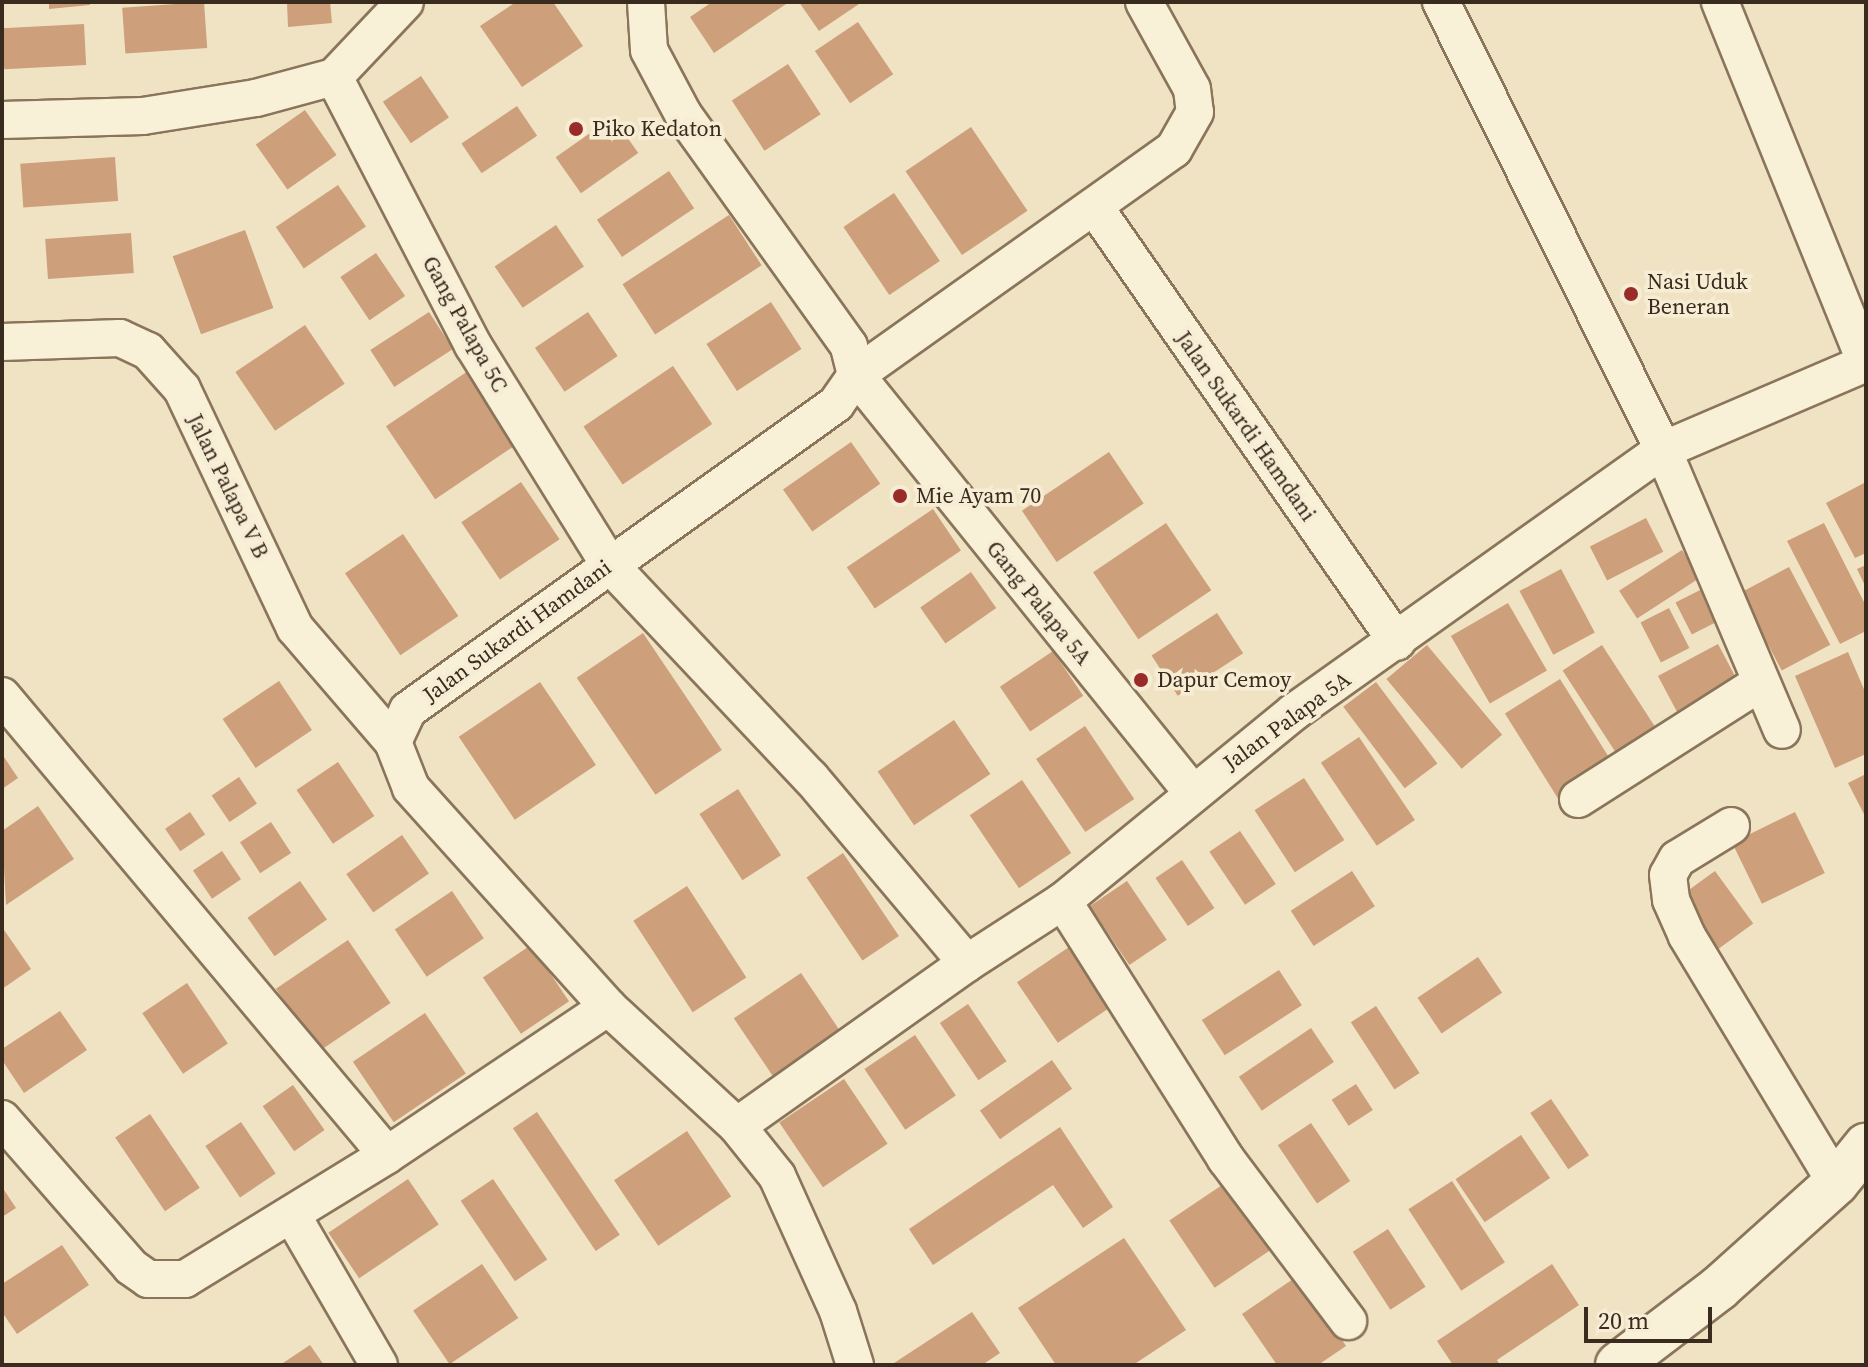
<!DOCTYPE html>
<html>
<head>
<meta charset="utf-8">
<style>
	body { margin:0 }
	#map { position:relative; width:1868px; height:1367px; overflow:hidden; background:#efe3c4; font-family:"Source Serif 4",serif }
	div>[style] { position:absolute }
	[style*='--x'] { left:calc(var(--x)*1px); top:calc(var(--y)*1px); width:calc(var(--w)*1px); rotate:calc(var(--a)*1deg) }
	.building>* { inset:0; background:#cd9f7a; transform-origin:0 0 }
	.roads { filter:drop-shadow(2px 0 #8a755a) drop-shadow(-2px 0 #8a755a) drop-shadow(0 2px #8a755a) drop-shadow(0 -2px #8a755a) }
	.street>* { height:36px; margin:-18px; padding:0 18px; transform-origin:18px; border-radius:18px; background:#f9f0d8 }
	.secondary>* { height:44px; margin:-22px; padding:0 22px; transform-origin:22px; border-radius:22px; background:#f9f0d8 }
	.dots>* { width:22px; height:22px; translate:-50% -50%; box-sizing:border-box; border:4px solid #f6edd4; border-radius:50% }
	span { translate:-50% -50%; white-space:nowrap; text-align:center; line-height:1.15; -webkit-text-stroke:7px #f6edd4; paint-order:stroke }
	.poi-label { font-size:22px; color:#392c1e }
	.left { translate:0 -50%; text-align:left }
	.street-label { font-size:22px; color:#392c1e }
	.frame { position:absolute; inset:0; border:4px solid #392c1e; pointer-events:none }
	.scale { position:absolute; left:1584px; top:1307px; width:128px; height:36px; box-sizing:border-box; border:4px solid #392c1e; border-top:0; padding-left:10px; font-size:24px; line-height:28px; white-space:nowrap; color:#392c1e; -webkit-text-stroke:6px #f6edd4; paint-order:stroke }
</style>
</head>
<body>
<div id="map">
	<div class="building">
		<div style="clip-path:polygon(49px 2px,90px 2px,90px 5px,49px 9px)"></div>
		<div style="left:204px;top:2px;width:46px;height:82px;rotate:86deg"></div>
		<div style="clip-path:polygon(287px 2px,330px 2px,332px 23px,288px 27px)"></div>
		<div style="clip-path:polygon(516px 2px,553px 2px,583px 46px,522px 87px,480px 26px)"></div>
		<div style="clip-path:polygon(712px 2px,785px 2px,786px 4px,714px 53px,690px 17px)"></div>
		<div style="clip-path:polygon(799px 2px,862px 2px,819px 31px)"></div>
		<div style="left:858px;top:22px;width:63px;height:52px;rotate:56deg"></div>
		<div style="left:84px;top:24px;width:41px;height:82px;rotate:87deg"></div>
		<div style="left:788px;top:64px;width:60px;height:67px;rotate:57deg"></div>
		<div style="left:421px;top:76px;width:50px;height:46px;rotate:56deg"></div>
		<div style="left:517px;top:106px;width:36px;height:67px;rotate:56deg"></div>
		<div style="left:305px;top:110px;width:55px;height:60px;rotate:55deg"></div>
		<div style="left:613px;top:117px;width:44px;height:70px;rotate:55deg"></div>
		<div style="left:971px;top:127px;width:101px;height:79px;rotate:56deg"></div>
		<div style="left:115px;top:157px;width:44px;height:95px;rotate:86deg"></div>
		<div style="left:669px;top:171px;width:45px;height:87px;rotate:56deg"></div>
		<div style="left:338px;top:185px;width:50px;height:75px;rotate:56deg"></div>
		<div style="left:894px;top:193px;width:82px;height:61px;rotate:56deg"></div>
		<div style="left:729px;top:215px;width:60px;height:127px;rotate:57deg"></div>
		<div style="left:556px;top:225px;width:50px;height:74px;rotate:56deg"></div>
		<div style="left:245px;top:230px;width:83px;height:77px;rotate:70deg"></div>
		<div style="left:131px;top:233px;width:40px;height:86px;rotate:86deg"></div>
		<div style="left:376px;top:253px;width:52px;height:43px;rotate:56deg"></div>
		<div style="left:771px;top:302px;width:56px;height:77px;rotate:57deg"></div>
		<div style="left:429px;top:312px;width:44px;height:70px;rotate:57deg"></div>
		<div style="left:588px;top:312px;width:53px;height:64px;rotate:56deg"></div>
		<div style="left:305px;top:325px;width:71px;height:84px;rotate:56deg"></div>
		<div style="left:673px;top:366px;width:70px;height:108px;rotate:56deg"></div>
		<div style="left:468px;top:371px;width:88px;height:99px;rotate:56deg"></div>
		<div style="left:851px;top:442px;width:51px;height:83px;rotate:55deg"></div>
		<div style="left:1109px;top:452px;width:62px;height:105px;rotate:56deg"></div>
		<div style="left:521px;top:482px;width:69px;height:72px;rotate:56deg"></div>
		<div style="clip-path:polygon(1866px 482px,1866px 553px,1855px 558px,1826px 503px)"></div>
		<div style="left:933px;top:509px;width:50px;height:104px;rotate:56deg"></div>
		<div style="left:1646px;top:518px;width:38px;height:63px;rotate:63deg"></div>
		<div style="left:1166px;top:523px;width:81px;height:88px;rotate:56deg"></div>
		<div style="clip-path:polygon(1824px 523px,1866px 606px,1866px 631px,1840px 644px,1787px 541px)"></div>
		<div style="left:403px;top:534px;width:99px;height:70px;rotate:56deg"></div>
		<div style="left:1682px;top:550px;width:33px;height:75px;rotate:57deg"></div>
		<div style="clip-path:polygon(1866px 565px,1866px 588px,1857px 569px)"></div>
		<div style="left:1789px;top:567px;width:88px;height:55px;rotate:62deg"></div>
		<div style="left:1561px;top:569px;width:72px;height:47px;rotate:62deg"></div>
		<div style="left:971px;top:572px;width:44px;height:62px;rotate:55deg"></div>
		<div style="left:1704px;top:588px;width:36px;height:32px;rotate:63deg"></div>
		<div style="left:1508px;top:603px;width:78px;height:66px;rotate:60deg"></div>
		<div style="left:1669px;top:608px;width:45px;height:32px;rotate:63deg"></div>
		<div style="left:1217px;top:613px;width:48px;height:78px;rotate:57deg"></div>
		<div style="left:643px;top:633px;width:141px;height:80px;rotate:56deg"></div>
		<div style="left:1718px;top:644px;width:43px;height:68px;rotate:62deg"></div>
		<div style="left:1427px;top:645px;width:117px;height:53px;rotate:50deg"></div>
		<div style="left:1602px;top:645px;width:106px;height:47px;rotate:57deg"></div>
		<div style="left:1053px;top:651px;width:54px;height:64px;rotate:56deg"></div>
		<div style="clip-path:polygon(1848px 652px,1866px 694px,1866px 754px,1835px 768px,1795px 676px)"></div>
		<div style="left:1560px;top:679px;width:104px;height:65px;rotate:58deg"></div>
		<div style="left:279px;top:681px;width:59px;height:68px;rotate:56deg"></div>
		<div style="left:540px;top:682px;width:100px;height:98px;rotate:56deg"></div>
		<div style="left:1376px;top:682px;width:102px;height:41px;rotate:53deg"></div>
		<div style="left:954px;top:720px;width:65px;height:92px;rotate:56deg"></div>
		<div style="left:1085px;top:726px;width:88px;height:59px;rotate:56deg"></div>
		<div style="left:1359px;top:737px;width:100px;height:46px;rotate:56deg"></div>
		<div style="clip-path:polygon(2px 754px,18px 778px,2px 789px)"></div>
		<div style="left:338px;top:762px;width:65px;height:50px;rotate:56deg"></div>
		<div style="clip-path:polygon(1866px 774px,1866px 818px,1848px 783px)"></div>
		<div style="left:239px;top:777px;width:32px;height:33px;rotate:56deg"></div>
		<div style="left:1304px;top:778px;width:74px;height:59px;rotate:57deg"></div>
		<div style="left:1022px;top:780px;width:88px;height:63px;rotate:56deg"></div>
		<div style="left:738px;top:789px;width:79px;height:46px;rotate:57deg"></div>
		<div style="clip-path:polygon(38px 806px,74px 859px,6px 905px,2px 831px)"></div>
		<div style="left:190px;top:812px;width:27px;height:30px;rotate:56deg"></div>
		<div style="left:1795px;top:812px;width:68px;height:70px;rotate:64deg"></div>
		<div style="left:271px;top:822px;width:37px;height:37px;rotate:57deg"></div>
		<div style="left:1240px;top:831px;width:64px;height:37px;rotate:56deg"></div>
		<div style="left:402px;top:835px;width:47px;height:68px;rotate:55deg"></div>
		<div style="left:222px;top:851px;width:34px;height:35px;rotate:56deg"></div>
		<div style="left:843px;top:853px;width:100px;height:44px;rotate:56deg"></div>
		<div style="left:1182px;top:860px;width:58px;height:32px;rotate:56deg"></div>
		<div style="left:1352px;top:871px;width:42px;height:73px;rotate:57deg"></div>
		<div style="left:1715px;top:871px;width:65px;height:44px;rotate:54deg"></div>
		<div style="left:300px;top:881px;width:47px;height:64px;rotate:55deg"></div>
		<div style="left:1127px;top:881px;width:71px;height:45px;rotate:56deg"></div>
		<div style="left:687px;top:886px;width:109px;height:64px;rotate:57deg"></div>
		<div style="left:452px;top:891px;width:57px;height:69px;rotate:56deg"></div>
		<div style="clip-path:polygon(2px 927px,31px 969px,2px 989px)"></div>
		<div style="left:348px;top:940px;width:76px;height:87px;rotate:56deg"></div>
		<div style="left:1075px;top:943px;width:73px;height:70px;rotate:56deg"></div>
		<div style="left:531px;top:945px;width:68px;height:58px;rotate:56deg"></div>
		<div style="left:1478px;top:957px;width:43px;height:73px;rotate:56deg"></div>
		<div style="left:1279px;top:970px;width:42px;height:92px;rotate:57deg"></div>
		<div style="left:801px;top:973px;width:72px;height:81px;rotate:56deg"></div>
		<div style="left:187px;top:983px;width:73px;height:54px;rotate:56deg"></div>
		<div style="left:968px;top:1004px;width:69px;height:34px;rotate:56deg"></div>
		<div style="left:1376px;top:1006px;width:80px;height:30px;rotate:57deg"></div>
		<div style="clip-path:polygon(60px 1011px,87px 1050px,24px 1093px,2px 1060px,2px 1049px)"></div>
		<div style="left:425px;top:1013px;width:73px;height:87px;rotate:56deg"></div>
		<div style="left:1311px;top:1028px;width:41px;height:87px;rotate:56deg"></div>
		<div style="left:915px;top:1035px;width:73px;height:61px;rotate:56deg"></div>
		<div style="left:1052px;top:1060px;width:35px;height:88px;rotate:55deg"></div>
		<div style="left:844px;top:1079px;width:78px;height:78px;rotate:56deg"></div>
		<div style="left:1356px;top:1084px;width:31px;height:29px;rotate:57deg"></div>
		<div style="left:293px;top:1085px;width:55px;height:37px;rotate:55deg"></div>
		<div style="left:1551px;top:1099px;width:68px;height:25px;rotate:56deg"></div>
		<div style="left:537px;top:1112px;width:148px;height:29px;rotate:56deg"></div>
		<div style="left:150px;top:1114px;width:89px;height:42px;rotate:56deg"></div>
		<div style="left:241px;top:1122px;width:62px;height:43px;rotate:56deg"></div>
		<div style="left:1311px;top:1123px;width:70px;height:40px;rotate:56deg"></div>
		<div style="clip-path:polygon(1060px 1127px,1113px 1207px,1083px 1228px,1053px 1185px,933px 1265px,909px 1229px)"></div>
		<div style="left:687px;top:1131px;width:79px;height:88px;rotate:56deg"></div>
		<div style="left:1521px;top:1135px;width:52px;height:79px;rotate:56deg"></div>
		<div style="left:1234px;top:1177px;width:81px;height:78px;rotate:56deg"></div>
		<div style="left:408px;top:1179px;width:55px;height:96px;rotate:56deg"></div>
		<div style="left:493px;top:1179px;width:97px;height:39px;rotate:56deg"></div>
		<div style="left:1452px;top:1181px;width:97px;height:52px;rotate:57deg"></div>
		<div style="clip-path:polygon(2px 1187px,16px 1208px,2px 1217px)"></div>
		<div style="left:1388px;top:1229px;width:69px;height:42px;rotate:57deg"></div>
		<div style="clip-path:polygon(1124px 1238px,1186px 1330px,1133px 1365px,1056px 1365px,1018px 1308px)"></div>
		<div style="clip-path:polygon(62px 1245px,89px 1285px,17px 1334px,2px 1312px,2px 1284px)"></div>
		<div style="left:482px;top:1264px;width:65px;height:83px;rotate:56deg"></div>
		<div style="clip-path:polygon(1552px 1264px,1579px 1305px,1497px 1360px,1500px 1365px,1453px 1365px,1437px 1341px)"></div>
		<div style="clip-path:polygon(1299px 1275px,1346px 1346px,1318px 1365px,1277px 1365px,1242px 1314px)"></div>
		<div style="clip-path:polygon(972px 1312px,1000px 1353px,982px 1365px,891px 1365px)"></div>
		<div style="clip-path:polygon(310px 1345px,324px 1365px,280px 1365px)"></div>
	</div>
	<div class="roads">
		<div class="street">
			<div style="--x:1144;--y:2;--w:99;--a:61.1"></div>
			<div style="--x:1192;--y:89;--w:23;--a:83"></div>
			<div style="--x:1195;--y:112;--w:43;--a:119.6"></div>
			<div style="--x:1174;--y:149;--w:390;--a:144.6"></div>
			<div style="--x:856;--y:375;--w:536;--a:51.14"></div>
			<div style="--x:1441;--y:2;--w:500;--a:63.6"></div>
			<div style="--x:1663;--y:450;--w:304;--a:67"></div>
			<div style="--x:1720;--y:2;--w:389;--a:68"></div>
			<div style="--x:334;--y:77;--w:302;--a:62.6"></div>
			<div style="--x:473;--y:345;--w:258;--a:58.2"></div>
			<div style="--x:609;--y:564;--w:294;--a:46.7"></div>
			<div style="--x:811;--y:778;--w:242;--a:49.9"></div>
			<div style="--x:2;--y:120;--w:141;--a:-1.6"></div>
			<div style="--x:143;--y:116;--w:114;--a:-9.1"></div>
			<div style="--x:256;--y:98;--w:81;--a:-15.1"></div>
			<div style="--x:334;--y:77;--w:103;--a:-46.6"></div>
			<div style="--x:1096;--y:209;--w:527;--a:55.19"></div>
			<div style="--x:2;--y:342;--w:118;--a:-1.9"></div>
			<div style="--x:120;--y:338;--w:31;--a:25"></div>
			<div style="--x:148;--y:351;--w:51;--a:48.2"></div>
			<div style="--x:182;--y:389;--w:264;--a:64.7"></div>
			<div style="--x:295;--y:628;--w:150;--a:49.3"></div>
			<div style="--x:393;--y:742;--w:49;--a:68.6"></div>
			<div style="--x:411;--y:788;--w:295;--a:48"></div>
			<div style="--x:608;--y:1007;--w:176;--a:42.7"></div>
			<div style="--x:737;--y:1126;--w:64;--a:51.3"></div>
			<div style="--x:777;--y:1176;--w:148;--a:65.7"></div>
			<div style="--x:838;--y:1311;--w:57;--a:72.5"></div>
			<div style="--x:2;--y:696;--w:599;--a:50.01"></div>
			<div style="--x:393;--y:742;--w:35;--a:-65"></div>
			<div style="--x:408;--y:710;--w:526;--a:-35.56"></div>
			<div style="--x:836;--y:404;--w:35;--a:-55"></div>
			<div style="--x:856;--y:375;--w:30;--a:-104"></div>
			<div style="--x:849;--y:346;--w:285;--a:-125.6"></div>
			<div style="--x:683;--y:114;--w:72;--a:-118"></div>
			<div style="--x:649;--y:50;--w:48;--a:-93.6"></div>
			<div style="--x:1578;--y:799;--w:216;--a:-32.5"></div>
			<div style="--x:1731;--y:826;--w:63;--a:148.6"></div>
			<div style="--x:1677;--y:859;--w:18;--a:119"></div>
			<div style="--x:1668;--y:875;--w:25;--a:83"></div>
			<div style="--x:1671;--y:900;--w:39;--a:66"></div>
			<div style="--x:1687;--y:936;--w:288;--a:58.9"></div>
			<div style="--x:1063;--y:901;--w:305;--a:57.7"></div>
			<div style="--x:1226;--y:1159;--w:203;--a:53"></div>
			<div style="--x:2;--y:1119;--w:196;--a:48.9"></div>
			<div style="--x:131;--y:1267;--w:21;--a:35"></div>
			<div style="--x:148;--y:1279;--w:37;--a:0"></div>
			<div style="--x:185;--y:1279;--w:237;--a:-31.5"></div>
			<div style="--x:387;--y:1155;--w:266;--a:-33.8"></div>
			<div style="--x:737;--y:1126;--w:282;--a:-35.3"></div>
			<div style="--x:967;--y:963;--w:114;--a:-32.9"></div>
			<div style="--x:1063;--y:901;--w:298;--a:-39.3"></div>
			<div style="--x:1294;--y:712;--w:453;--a:-35.4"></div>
			<div style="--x:1663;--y:450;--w:221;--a:-23.2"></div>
			<div style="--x:292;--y:1215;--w:173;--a:59.9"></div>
		</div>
		<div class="secondary">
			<div style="--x:1618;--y:1365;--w:127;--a:-37.3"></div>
			<div style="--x:1719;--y:1288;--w:157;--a:-41.9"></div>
			<div style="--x:1836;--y:1183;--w:48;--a:-51"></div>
		</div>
	</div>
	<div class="dots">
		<div style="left:576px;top:129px;background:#992c29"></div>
		<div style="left:1631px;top:294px;background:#992c29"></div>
		<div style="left:900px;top:496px;background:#992c29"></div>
		<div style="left:1141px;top:680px;background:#992c29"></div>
	</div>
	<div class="poi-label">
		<span class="left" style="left:592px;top:129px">Piko Kedaton</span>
		<span class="left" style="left:1647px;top:294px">Nasi Uduk<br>Beneran</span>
		<span class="left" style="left:916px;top:496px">Mie Ayam 70</span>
		<span class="left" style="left:1157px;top:680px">Dapur Cemoy</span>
	</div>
	<div class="street-label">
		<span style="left:465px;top:324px;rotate:61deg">Gang Palapa 5C</span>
		<span style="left:1246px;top:426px;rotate:55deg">Jalan Sukardi Hamdani</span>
		<span style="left:228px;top:486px;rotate:64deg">Jalan Palapa V B</span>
		<span style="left:1039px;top:603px;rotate:51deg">Gang Palapa 5A</span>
		<span style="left:517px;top:631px;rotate:-36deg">Jalan Sukardi Hamdani</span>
		<span style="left:1287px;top:721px;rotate:-36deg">Jalan Palapa 5A</span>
	</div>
	<div class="frame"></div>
	<div class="scale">20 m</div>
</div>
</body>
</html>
